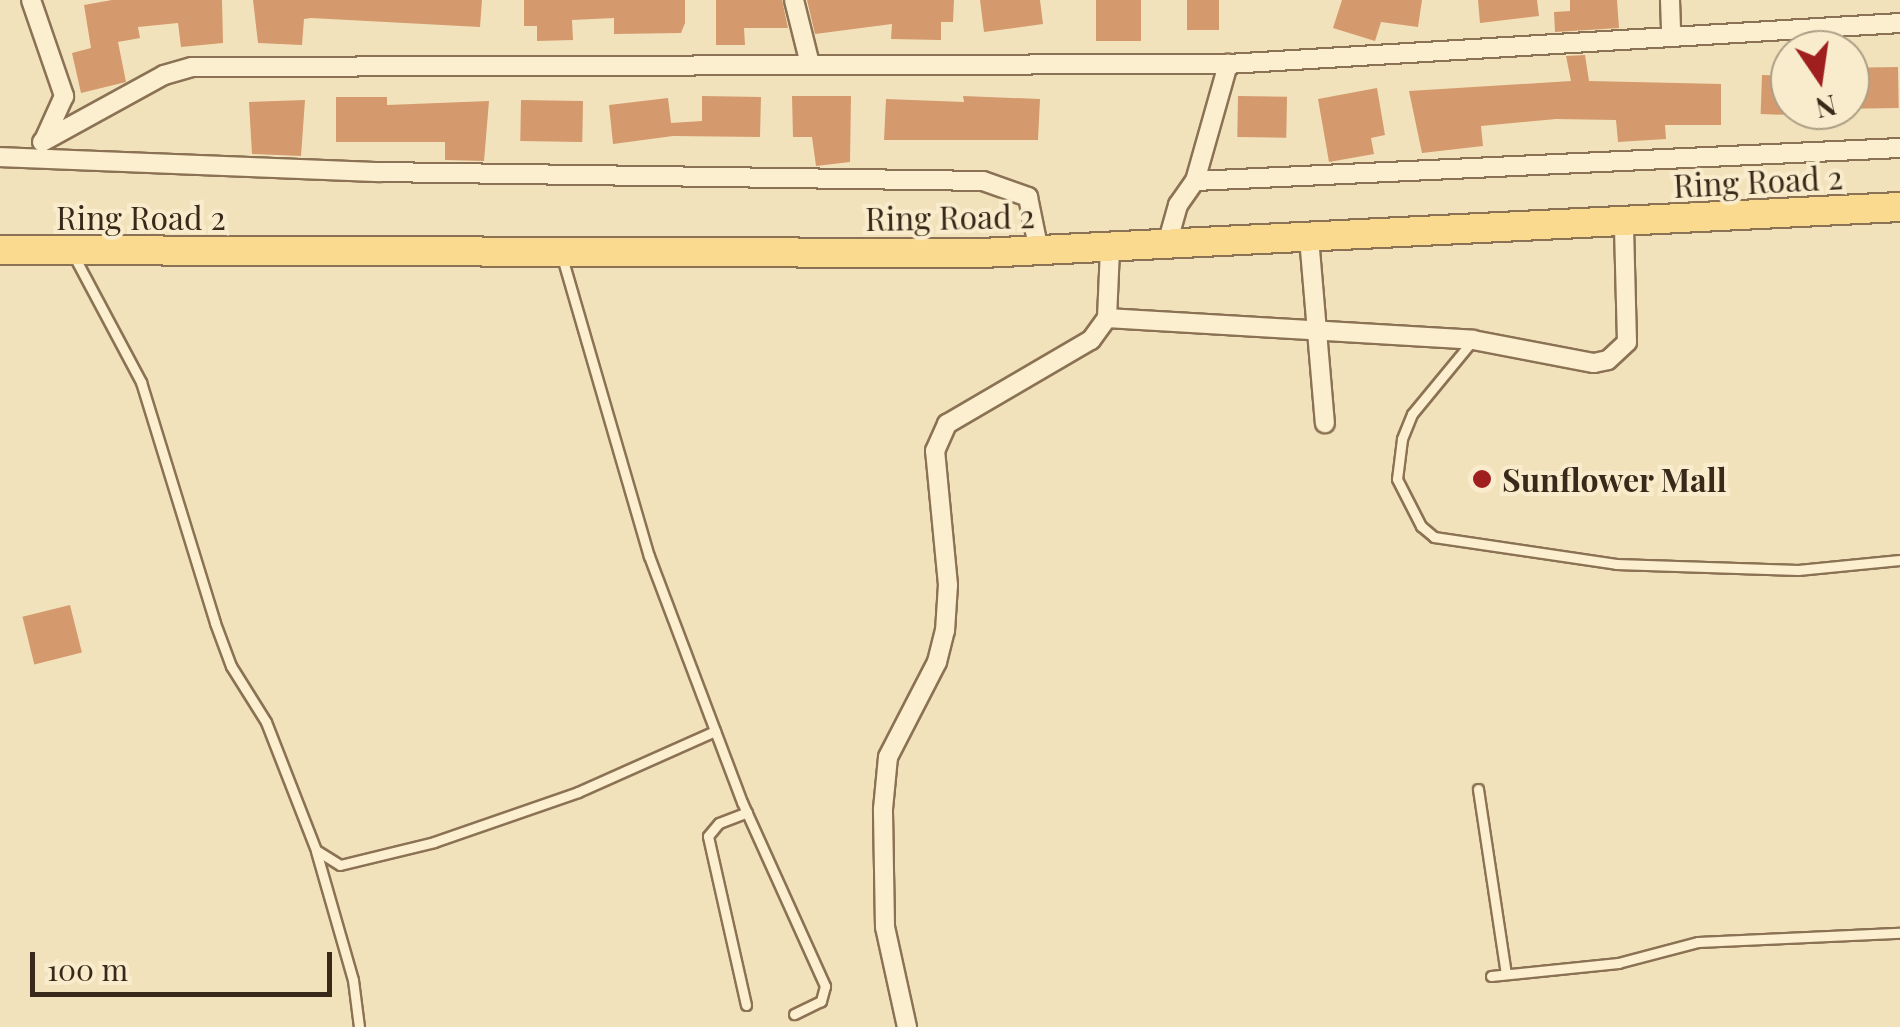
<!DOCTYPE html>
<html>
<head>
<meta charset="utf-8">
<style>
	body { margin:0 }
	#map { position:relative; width:1900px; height:1027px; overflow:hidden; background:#f2e2bb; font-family:"Playfair Display",serif }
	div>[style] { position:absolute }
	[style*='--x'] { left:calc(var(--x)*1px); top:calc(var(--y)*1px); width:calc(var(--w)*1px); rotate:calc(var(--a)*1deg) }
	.building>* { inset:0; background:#d4996d; transform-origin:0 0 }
	.roads { filter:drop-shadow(2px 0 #8b7254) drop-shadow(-2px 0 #8b7254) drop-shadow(0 2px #8b7254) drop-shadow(0 -2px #8b7254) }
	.lane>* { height:9px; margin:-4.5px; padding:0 4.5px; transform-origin:4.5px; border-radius:4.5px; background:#fcefcf }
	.street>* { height:18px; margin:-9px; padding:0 9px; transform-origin:9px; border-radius:9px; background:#fcefcf }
	.primary>* { height:28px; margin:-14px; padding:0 14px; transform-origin:14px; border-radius:14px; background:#fada8e }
	.dots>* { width:28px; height:28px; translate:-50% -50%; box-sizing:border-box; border:5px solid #f9eccc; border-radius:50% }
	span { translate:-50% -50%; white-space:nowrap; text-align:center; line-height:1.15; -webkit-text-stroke:8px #f9eccc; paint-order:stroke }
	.street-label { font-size:32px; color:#38291a }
	.poi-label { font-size:32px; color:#38291a; font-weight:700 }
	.left { translate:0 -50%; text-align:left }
	.north { position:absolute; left:1770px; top:30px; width:100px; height:100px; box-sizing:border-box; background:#f9eccc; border:2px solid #ac9e85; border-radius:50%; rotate:167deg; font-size:28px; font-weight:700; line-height:40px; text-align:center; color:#38291a }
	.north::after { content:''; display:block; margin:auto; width:35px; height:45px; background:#9f1e1e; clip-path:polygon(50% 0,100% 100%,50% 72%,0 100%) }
	.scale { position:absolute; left:30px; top:952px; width:302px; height:45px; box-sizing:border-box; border:5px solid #38291a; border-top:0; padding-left:12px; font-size:30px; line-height:35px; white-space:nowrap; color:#38291a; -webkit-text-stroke:8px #f9eccc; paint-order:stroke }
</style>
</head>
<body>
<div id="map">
	<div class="building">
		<div style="clip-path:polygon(112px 0,222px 0,223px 43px,181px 47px,178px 23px,138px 27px,140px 38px,118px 42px,126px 82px,81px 93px,72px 53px,91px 48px,84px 5px)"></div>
		<div style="clip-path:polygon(253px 0,482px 0,480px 27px,311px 18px,304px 19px,302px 45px,258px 43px)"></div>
		<div style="clip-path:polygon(524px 0,685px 0,685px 23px,681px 33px,614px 34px,614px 18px,572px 20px,573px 40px,537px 41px,537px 26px,524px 26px)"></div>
		<div style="clip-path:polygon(716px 0,782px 0,788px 28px,744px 28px,745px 45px,716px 45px)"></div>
		<div style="clip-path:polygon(807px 0,954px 0,953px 22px,941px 22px,941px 40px,891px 39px,892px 24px,815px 34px)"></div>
		<div style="clip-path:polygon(980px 0,1040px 0,1043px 24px,984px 32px)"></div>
		<div style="left:1096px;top:0;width:45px;height:41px"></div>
		<div style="left:1187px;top:0;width:32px;height:30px"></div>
		<div style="clip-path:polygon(1342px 0,1422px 0,1418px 27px,1381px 22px,1375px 41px,1333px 28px)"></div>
		<div style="clip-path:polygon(1478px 0,1537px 0,1539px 16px,1480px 23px)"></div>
		<div style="clip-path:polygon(1570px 0,1617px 0,1619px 28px,1555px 32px,1554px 12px,1570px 11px)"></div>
		<div style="clip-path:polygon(1585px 55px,1589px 81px,1721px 84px,1721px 125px,1665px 125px,1666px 139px,1618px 142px,1616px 120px,1556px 119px,1481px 126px,1483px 146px,1422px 153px,1409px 91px,1571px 81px,1566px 56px)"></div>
		<div style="left:1898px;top:67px;width:41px;height:48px;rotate:89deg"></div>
		<div style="left:1762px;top:75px;width:28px;height:39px;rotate:2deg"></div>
		<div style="clip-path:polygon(1377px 88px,1385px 135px,1371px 138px,1374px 154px,1329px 162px,1318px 99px)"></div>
		<div style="clip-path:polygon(702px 96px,761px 97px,760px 137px,673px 136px,613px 144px,609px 105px,668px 98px,671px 123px,702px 121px)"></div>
		<div style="clip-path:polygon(792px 96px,851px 96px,850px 162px,816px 166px,812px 137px,793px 137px)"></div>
		<div style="clip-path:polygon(963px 96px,1040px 99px,1038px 140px,884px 140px,886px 99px,964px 102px)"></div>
		<div style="left:1238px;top:96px;width:49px;height:41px;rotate:1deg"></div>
		<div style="clip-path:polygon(336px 97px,387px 97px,387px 105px,489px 101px,484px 161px,445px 160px,445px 142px,336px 142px)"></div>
		<div style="clip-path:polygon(305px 100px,301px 156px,252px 154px,249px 102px)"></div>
		<div style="left:521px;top:100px;width:62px;height:41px;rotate:1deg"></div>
		<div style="left:70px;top:605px;width:49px;height:49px;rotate:76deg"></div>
	</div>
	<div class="roads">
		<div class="lane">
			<div style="--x:74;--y:256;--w:143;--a:62"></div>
			<div style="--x:141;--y:382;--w:252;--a:72.9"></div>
			<div style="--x:215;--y:623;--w:46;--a:69.6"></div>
			<div style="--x:231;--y:666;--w:66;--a:58"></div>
			<div style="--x:266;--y:722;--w:137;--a:68.7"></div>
			<div style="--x:316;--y:850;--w:28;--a:32"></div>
			<div style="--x:340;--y:865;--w:97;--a:-13.7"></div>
			<div style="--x:434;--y:842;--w:152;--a:-19.1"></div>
			<div style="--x:578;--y:792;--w:150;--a:-24"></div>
			<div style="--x:562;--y:257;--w:311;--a:73.8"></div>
			<div style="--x:649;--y:556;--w:263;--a:69.3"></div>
			<div style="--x:742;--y:802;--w:202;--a:65.7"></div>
			<div style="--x:825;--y:986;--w:16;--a:105"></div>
			<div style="--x:821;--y:1001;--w:30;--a:154"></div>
			<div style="--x:1473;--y:340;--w:96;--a:129.5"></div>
			<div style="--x:1412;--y:414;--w:27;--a:112"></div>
			<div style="--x:1402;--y:439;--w:40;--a:97.1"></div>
			<div style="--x:1397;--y:479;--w:53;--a:62.9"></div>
			<div style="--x:1421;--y:526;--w:17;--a:40"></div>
			<div style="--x:1434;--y:537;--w:184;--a:8.4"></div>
			<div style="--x:1616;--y:564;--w:182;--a:1.9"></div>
			<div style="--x:1798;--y:570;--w:102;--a:-5.6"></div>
			<div style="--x:1478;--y:789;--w:187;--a:81.4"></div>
			<div style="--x:316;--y:851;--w:134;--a:74"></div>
			<div style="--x:353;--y:980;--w:47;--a:82.7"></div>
			<div style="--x:1491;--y:976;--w:128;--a:-5.8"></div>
			<div style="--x:1618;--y:963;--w:83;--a:-14.7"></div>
			<div style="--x:1698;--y:942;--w:202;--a:-2.6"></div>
			<div style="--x:746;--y:1005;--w:173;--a:-102.7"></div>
			<div style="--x:708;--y:836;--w:17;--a:-50"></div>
			<div style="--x:719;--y:823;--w:30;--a:-21"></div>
		</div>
		<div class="street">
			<div style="--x:31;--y:0;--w:102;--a:71"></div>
			<div style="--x:64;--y:96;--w:48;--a:114.4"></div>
			<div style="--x:794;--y:0;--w:66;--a:76"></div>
			<div style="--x:1670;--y:0;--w:37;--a:88"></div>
			<div style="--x:42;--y:142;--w:139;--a:-28.8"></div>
			<div style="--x:164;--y:75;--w:29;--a:-16"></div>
			<div style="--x:192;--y:67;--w:1036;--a:-0.17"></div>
			<div style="--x:1228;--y:64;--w:673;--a:-3.49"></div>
			<div style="--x:0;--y:157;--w:379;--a:2.3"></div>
			<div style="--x:379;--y:172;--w:604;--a:0.85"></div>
			<div style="--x:983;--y:181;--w:48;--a:19.6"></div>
			<div style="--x:1028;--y:197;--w:55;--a:78.5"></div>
			<div style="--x:1195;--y:181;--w:706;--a:-2.68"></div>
			<div style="--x:1309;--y:238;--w:186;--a:85.1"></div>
			<div style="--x:1167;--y:244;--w:41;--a:-74.2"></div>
			<div style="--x:1178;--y:205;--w:29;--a:-55"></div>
			<div style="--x:1195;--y:181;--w:122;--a:-74.2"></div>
			<div style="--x:1107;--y:318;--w:367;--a:3.4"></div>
			<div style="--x:1473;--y:340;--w:123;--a:10.8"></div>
			<div style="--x:1594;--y:363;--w:14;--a:-12"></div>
			<div style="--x:1608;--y:360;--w:26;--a:-43"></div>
			<div style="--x:1627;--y:342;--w:118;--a:-91.5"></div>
			<div style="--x:907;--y:1027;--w:102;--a:-102.4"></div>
			<div style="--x:885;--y:927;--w:118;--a:-91"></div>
			<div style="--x:883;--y:809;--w:52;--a:-84.5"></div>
			<div style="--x:888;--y:757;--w:107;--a:-62.7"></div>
			<div style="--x:937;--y:662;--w:32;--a:-76"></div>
			<div style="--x:945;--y:631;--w:46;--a:-86.3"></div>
			<div style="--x:948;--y:585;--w:135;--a:-95.5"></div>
			<div style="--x:935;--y:451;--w:30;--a:-66"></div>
			<div style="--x:947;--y:424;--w:167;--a:-30.3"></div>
			<div style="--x:1091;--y:340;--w:27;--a:-54"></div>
			<div style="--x:1107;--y:318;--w:70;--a:-87.5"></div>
		</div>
		<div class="primary">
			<div style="--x:0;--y:250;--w:982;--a:0.18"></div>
			<div style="--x:982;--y:253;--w:919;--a:-2.87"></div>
		</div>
	</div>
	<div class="dots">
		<div style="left:1482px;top:479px;background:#9f1e1e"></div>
	</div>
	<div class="street-label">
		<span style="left:1758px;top:181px;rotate:-3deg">Ring Road 2</span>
		<span style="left:141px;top:217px">Ring Road 2</span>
		<span style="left:950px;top:217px;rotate:-1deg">Ring Road 2</span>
	</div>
	<div class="poi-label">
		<span class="left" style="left:1502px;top:479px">Sunflower Mall</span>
	</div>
	<div class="north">N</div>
	<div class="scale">100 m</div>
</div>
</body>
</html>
